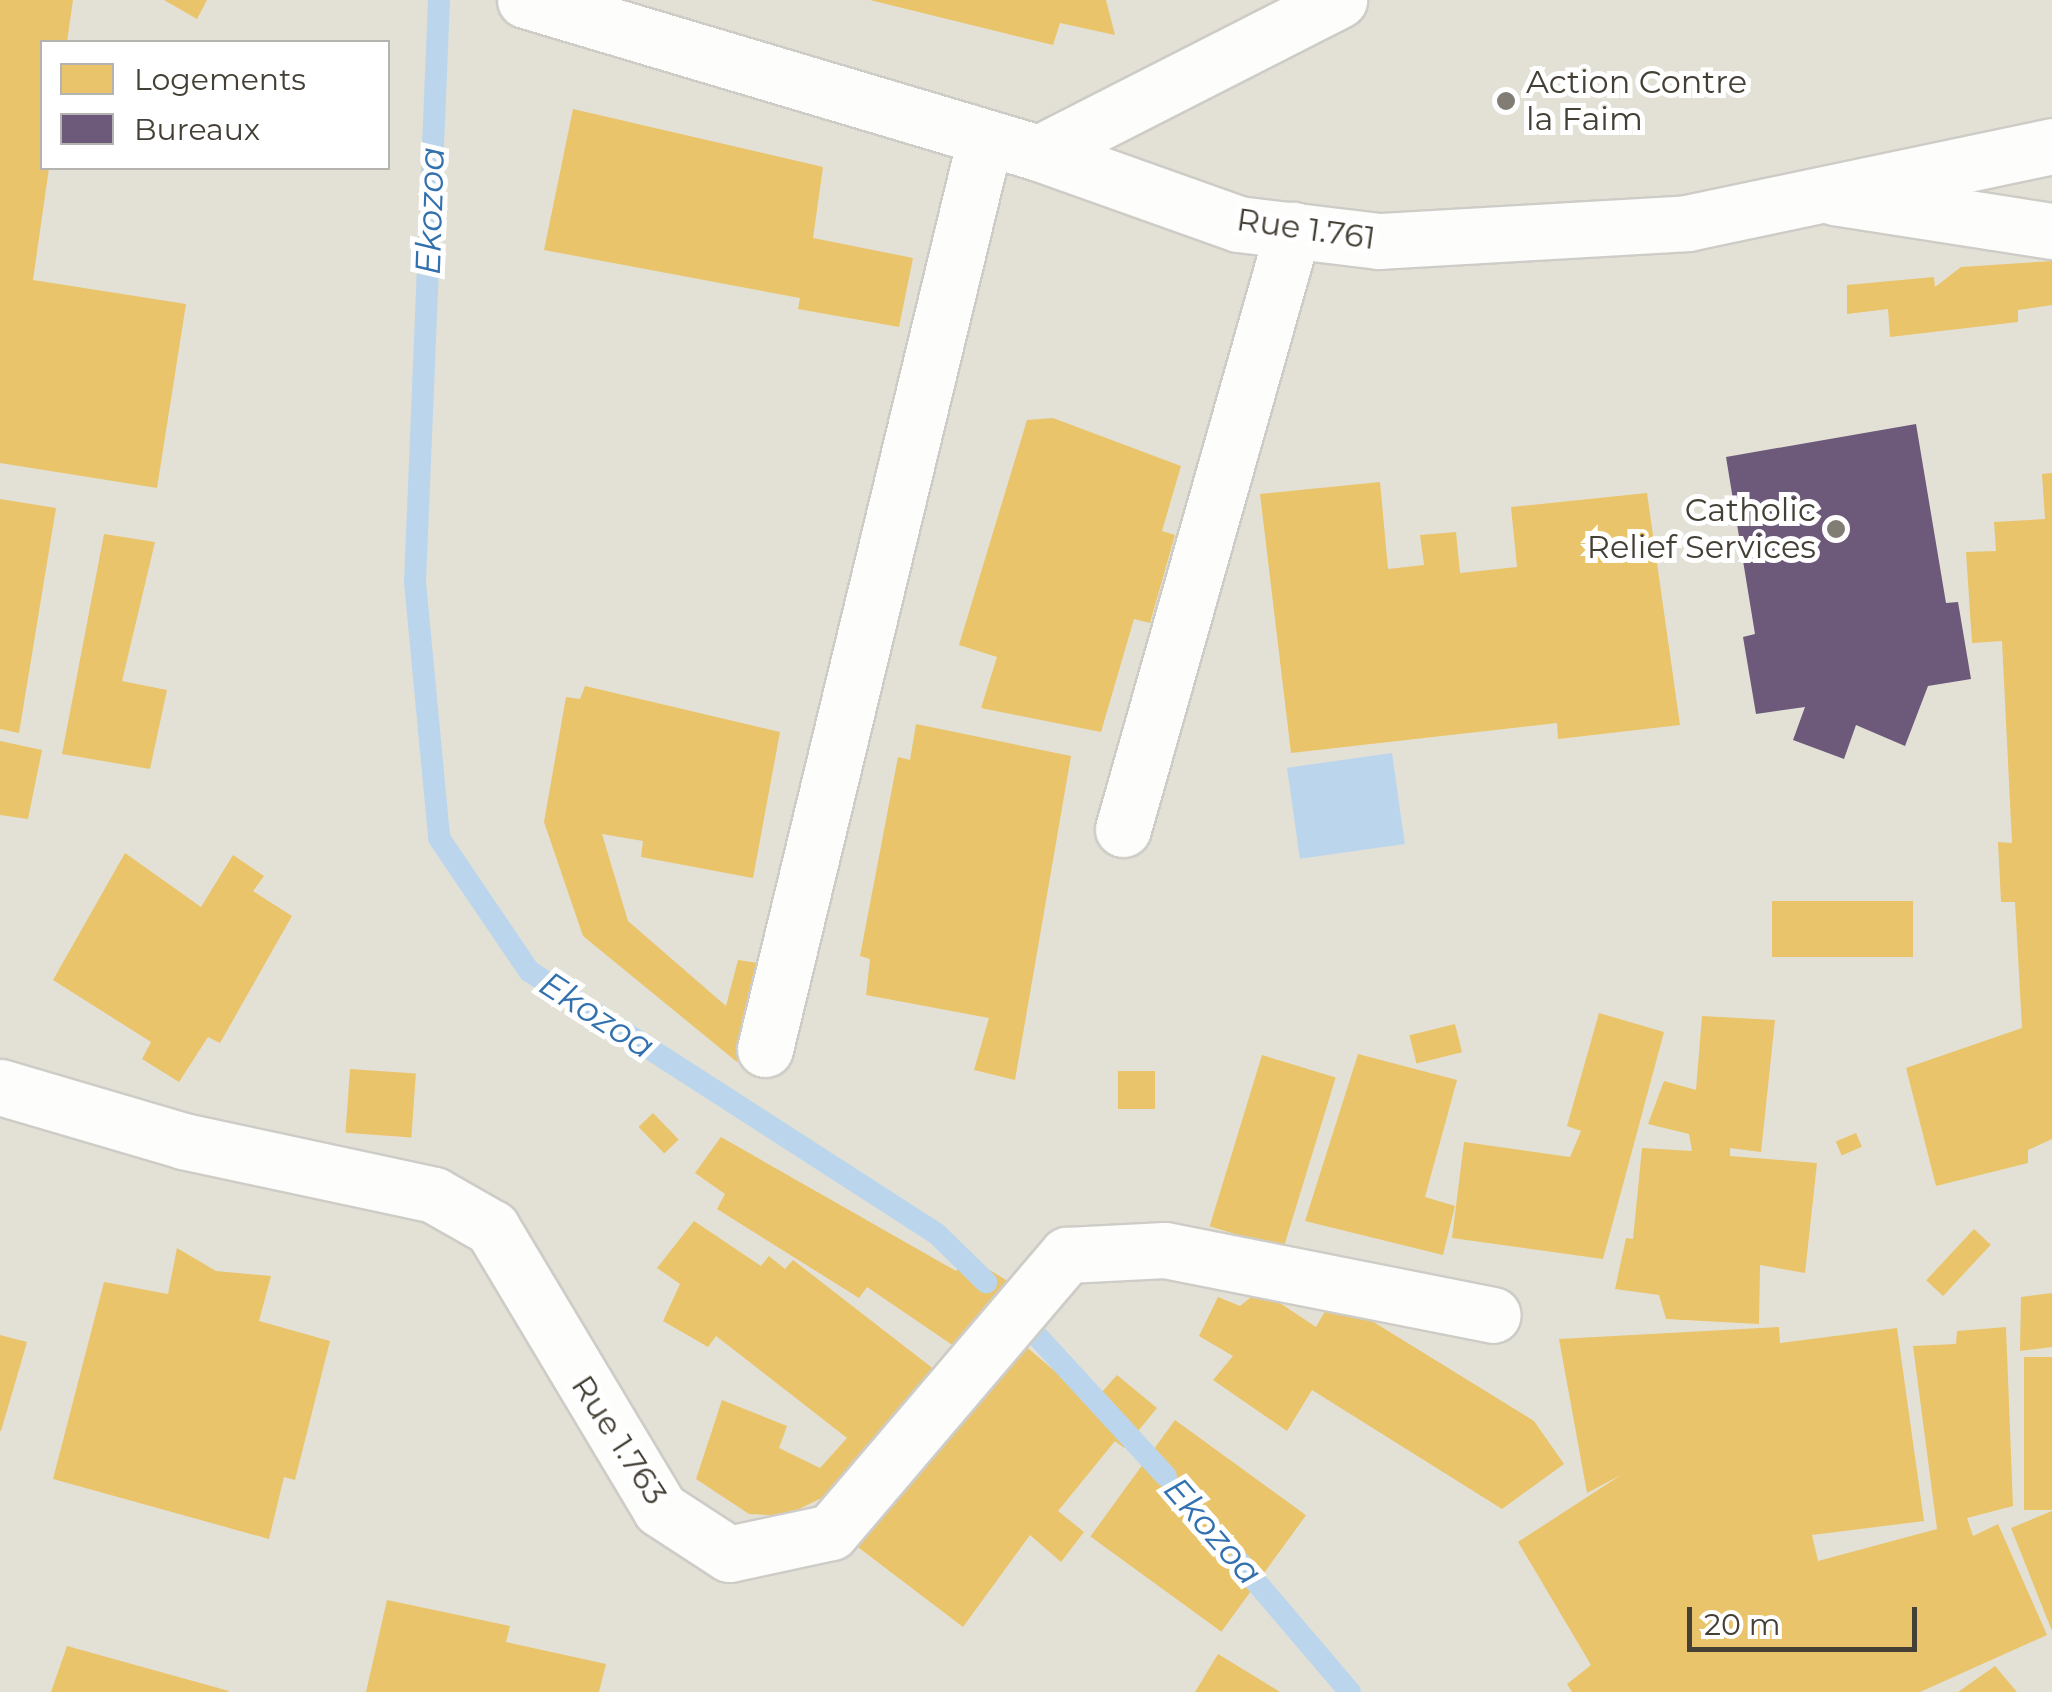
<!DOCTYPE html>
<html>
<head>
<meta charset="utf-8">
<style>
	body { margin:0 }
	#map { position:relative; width:2052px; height:1692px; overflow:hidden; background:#f0efe9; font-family:Montserrat,sans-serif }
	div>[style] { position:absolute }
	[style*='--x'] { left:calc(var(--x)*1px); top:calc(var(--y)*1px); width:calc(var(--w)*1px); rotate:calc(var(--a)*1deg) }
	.residential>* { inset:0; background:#e3e1d6 }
	.water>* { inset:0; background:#bbd6ec; transform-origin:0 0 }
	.homes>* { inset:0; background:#e9c46a; transform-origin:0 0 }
	.offices>* { inset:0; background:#6d597a }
	.stream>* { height:22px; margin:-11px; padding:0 11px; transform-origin:11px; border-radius:11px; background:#bbd6ec }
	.roads { filter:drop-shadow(2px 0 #ceccc7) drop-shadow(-2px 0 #ceccc7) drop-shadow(0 2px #ceccc7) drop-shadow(0 -2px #ceccc7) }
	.street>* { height:55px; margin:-27.5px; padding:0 27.5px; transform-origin:27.5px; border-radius:27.5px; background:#fdfdfc }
	.dots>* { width:28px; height:28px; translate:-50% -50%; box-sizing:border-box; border:5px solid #fff; border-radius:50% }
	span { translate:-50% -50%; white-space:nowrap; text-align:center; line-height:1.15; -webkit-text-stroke:10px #fff; paint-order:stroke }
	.poi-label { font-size:32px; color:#454036 }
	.left { translate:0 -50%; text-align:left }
	.right { translate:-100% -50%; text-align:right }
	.street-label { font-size:32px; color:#454036 }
	.water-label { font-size:35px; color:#3271ae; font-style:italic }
	.legend { position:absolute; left:40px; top:40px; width:350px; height:130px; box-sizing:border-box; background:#fff; border:2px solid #b5b3af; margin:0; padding:12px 18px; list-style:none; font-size:30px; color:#454036 }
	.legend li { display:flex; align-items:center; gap:20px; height:50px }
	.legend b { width:50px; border:2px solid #b5b3af }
	.scale { position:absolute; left:1687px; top:1607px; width:230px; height:45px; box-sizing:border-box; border:5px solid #454036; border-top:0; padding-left:12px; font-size:30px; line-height:35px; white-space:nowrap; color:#454036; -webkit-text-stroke:8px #fff; paint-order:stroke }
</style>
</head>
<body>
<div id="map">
	<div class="residential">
		<div style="clip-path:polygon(evenodd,0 0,2052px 0,2052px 1692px,0 1692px,0 0,42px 42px,388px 42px,388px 168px,42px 168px,42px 42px)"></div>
	</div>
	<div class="water">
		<div style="left:1392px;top:753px;width:92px;height:106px;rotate:82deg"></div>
	</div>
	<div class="homes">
		<div style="clip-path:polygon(0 0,73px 0,67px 42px,42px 42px,49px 168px,33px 280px,186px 304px,157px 488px,0 463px)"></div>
		<div style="clip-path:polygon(164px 0,207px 0,197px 19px)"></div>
		<div style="clip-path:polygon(870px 0,1106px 0,1115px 35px,1060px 23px,1053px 45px)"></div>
		<div style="clip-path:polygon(573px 109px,823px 167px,813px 238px,913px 258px,899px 327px,798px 309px,800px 298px,544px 250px)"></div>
		<div style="clip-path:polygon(2052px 261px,2052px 305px,2018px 310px,2018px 322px,1890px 337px,1888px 309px,1847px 314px,1847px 285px,1934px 277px,1935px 287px,1961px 267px)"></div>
		<div style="clip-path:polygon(1053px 418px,1181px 466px,1162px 531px,1175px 535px,1150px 623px,1134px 619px,1101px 732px,981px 708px,997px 657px,959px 645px,1027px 420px)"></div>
		<div style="clip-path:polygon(2052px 473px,2052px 1139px,2028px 1150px,2028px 1163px,1936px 1186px,1906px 1068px,2022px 1028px,2015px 902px,2001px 902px,1998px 842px,2012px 843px,2002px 641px,1972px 643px,1966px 552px,1996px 551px,1994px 522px,2045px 519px,2042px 474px)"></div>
		<div style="clip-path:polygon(1380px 482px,1388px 569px,1424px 565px,1420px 535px,1456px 532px,1460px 573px,1517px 567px,1511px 507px,1647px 493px,1680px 725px,1558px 739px,1557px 723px,1291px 753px,1260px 494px)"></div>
		<div style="clip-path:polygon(0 499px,56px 508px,19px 733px,0 729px)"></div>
		<div style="clip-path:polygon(104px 534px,155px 542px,122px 681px,167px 690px,150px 769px,62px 754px)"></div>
		<div style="clip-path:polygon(585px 686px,780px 732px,753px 878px,641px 857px,643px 841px,602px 834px,628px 921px,726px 1006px,738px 960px,758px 963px,737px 1062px,583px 936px,544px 822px,566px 697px,580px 699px)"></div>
		<div style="clip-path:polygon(916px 724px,1071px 756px,1015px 1080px,974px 1070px,989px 1018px,866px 995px,870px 959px,860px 956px,898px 757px,910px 760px)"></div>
		<div style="clip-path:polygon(0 741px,42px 750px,28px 819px,0 815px)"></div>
		<div style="clip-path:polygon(125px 853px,201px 907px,233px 855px,264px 876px,253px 891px,292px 916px,220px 1043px,208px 1037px,179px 1082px,142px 1059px,151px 1042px,53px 980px)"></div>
		<div style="left:1913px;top:901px;width:56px;height:141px;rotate:90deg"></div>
		<div style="clip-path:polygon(1599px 1013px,1664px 1032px,1603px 1259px,1452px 1238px,1464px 1142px,1570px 1157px,1581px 1131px,1567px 1126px)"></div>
		<div style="clip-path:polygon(1702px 1016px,1775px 1020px,1761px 1152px,1730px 1148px,1730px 1156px,1817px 1163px,1805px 1273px,1760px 1265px,1759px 1324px,1666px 1319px,1659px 1295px,1615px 1289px,1626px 1238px,1633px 1239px,1642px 1148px,1692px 1151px,1689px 1134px,1648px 1124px,1664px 1081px,1696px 1090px)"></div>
		<div style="left:1455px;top:1024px;width:29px;height:47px;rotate:76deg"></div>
		<div style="clip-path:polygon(1358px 1054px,1457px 1080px,1425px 1197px,1455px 1206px,1443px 1255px,1305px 1221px)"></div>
		<div style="left:1262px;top:1055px;width:77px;height:179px;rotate:17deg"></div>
		<div style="left:350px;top:1069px;width:66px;height:64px;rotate:4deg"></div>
		<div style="left:1155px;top:1071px;width:38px;height:37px;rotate:90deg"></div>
		<div style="left:653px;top:1113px;width:37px;height:20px;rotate:46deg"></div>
		<div style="left:1856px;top:1133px;width:15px;height:22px;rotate:67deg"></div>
		<div style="clip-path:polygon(721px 1137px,956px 1271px,967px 1256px,1019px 1288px,970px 1357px,867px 1287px,859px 1298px,717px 1209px,725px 1194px,695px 1173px)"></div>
		<div style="clip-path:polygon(694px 1221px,761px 1266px,769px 1256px,785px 1269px,793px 1260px,944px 1377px,858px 1480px,785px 1516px,749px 1514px,696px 1479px,722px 1400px,787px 1426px,779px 1448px,820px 1468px,847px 1438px,716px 1336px,708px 1347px,663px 1321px,680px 1284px,657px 1268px)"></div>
		<div style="left:1974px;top:1229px;width:23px;height:70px;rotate:43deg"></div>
		<div style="clip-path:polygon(177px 1248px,216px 1271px,271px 1276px,259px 1321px,330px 1341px,295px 1480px,284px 1477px,269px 1539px,53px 1479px,104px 1282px,168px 1294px)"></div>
		<div style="clip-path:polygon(1260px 1290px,1316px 1327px,1333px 1297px,1534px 1421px,1564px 1464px,1502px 1509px,1312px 1390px,1287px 1431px,1213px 1380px,1233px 1356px,1199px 1336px,1218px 1297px,1240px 1306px)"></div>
		<div style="clip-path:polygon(2052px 1293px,2052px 1347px,2020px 1351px,2021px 1297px)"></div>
		<div style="clip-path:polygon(1779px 1327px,1780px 1343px,1897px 1328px,1924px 1521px,1812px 1535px,1818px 1561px,1937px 1529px,1913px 1346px,1956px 1344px,1957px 1331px,2006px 1327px,2013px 1506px,1967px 1518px,1973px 1536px,1998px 1524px,2047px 1635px,1920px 1692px,1572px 1692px,1567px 1684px,1591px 1665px,1518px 1542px,1621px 1475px,1587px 1493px,1559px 1339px)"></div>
		<div style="clip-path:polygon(1009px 1332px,1092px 1403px,1117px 1375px,1157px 1408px,1124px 1448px,1115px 1441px,1058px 1511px,1084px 1532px,1061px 1562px,1030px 1535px,963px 1627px,846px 1538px)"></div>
		<div style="clip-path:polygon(0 1335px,27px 1342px,1px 1431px,0 1431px)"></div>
		<div style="left:2052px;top:1357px;width:153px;height:28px;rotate:90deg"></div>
		<div style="left:1175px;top:1420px;width:162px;height:144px;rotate:36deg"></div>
		<div style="clip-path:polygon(2052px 1511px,2052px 1631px,2011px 1528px)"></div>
		<div style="clip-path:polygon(387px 1600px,510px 1626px,506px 1642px,606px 1664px,599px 1692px,366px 1692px)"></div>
		<div style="clip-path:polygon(67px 1646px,229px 1691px,228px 1692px,51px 1692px)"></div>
		<div style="clip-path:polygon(1218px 1654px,1280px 1692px,1195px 1692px)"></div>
		<div style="clip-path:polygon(1995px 1666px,2017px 1692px,1958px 1692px)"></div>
	</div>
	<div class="offices">
		<div style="clip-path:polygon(1916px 424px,1946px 603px,1958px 602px,1971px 679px,1928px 686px,1905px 746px,1856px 725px,1844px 759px,1793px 740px,1805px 707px,1756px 714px,1743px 637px,1755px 634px,1726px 457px)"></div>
	</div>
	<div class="stream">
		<div style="--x:439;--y:0;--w:582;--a:92.36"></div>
		<div style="--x:415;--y:582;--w:257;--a:84.6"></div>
		<div style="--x:439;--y:838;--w:161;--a:55.9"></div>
		<div style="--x:529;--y:971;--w:485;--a:32.8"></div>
		<div style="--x:937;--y:1234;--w:69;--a:44.4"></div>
		<div style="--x:1015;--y:1312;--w:223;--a:47.4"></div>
		<div style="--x:1239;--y:1562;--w:171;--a:49.5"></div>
	</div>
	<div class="roads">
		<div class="street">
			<div style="--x:525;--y:0;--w:536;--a:16.58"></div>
			<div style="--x:1039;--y:153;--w:211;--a:19.6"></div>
			<div style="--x:1238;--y:224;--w:142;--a:6.9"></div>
			<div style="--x:1379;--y:241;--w:309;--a:-3.3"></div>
			<div style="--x:1687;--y:223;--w:373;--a:-11.9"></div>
			<div style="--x:1039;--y:153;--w:337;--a:-27"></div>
			<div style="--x:1834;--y:197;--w:221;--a:8.9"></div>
			<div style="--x:1123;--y:829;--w:623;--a:-74.16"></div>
			<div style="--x:765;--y:1049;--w:932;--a:-76.41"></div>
			<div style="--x:0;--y:1087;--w:191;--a:16.4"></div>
			<div style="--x:183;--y:1141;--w:257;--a:12.1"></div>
			<div style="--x:434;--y:1195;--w:67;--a:29.6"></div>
			<div style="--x:492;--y:1228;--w:327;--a:59.1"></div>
			<div style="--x:660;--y:1509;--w:82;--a:33.1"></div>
			<div style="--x:729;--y:1554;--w:104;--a:-12.2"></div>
			<div style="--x:831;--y:1532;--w:364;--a:-49.6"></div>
			<div style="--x:1067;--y:1255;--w:98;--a:-2.9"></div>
			<div style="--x:1165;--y:1250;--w:334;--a:11.2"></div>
		</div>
	</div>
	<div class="dots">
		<div style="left:1506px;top:101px;background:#817d75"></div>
		<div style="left:1836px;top:529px;background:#817d75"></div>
	</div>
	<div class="poi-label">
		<span class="left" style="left:1526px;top:101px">Action Contre<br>la Faim</span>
		<span class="right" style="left:1816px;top:529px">Catholic<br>Relief Services</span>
	</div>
	<div class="street-label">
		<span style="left:1306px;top:229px;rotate:8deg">Rue 1.761</span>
		<span style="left:619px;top:1440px;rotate:57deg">Rue 1.763</span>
	</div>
	<div class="water-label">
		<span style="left:430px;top:211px;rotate:-88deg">Ekozoa</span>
		<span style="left:597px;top:1015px;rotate:33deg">Ekozoa</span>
		<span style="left:1213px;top:1531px;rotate:49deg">Ekozoa</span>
	</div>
	<ul class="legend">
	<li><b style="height:28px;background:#e9c46a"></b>Logements</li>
	<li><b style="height:28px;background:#6d597a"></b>Bureaux</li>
	</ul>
	<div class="scale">20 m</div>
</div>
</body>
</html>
